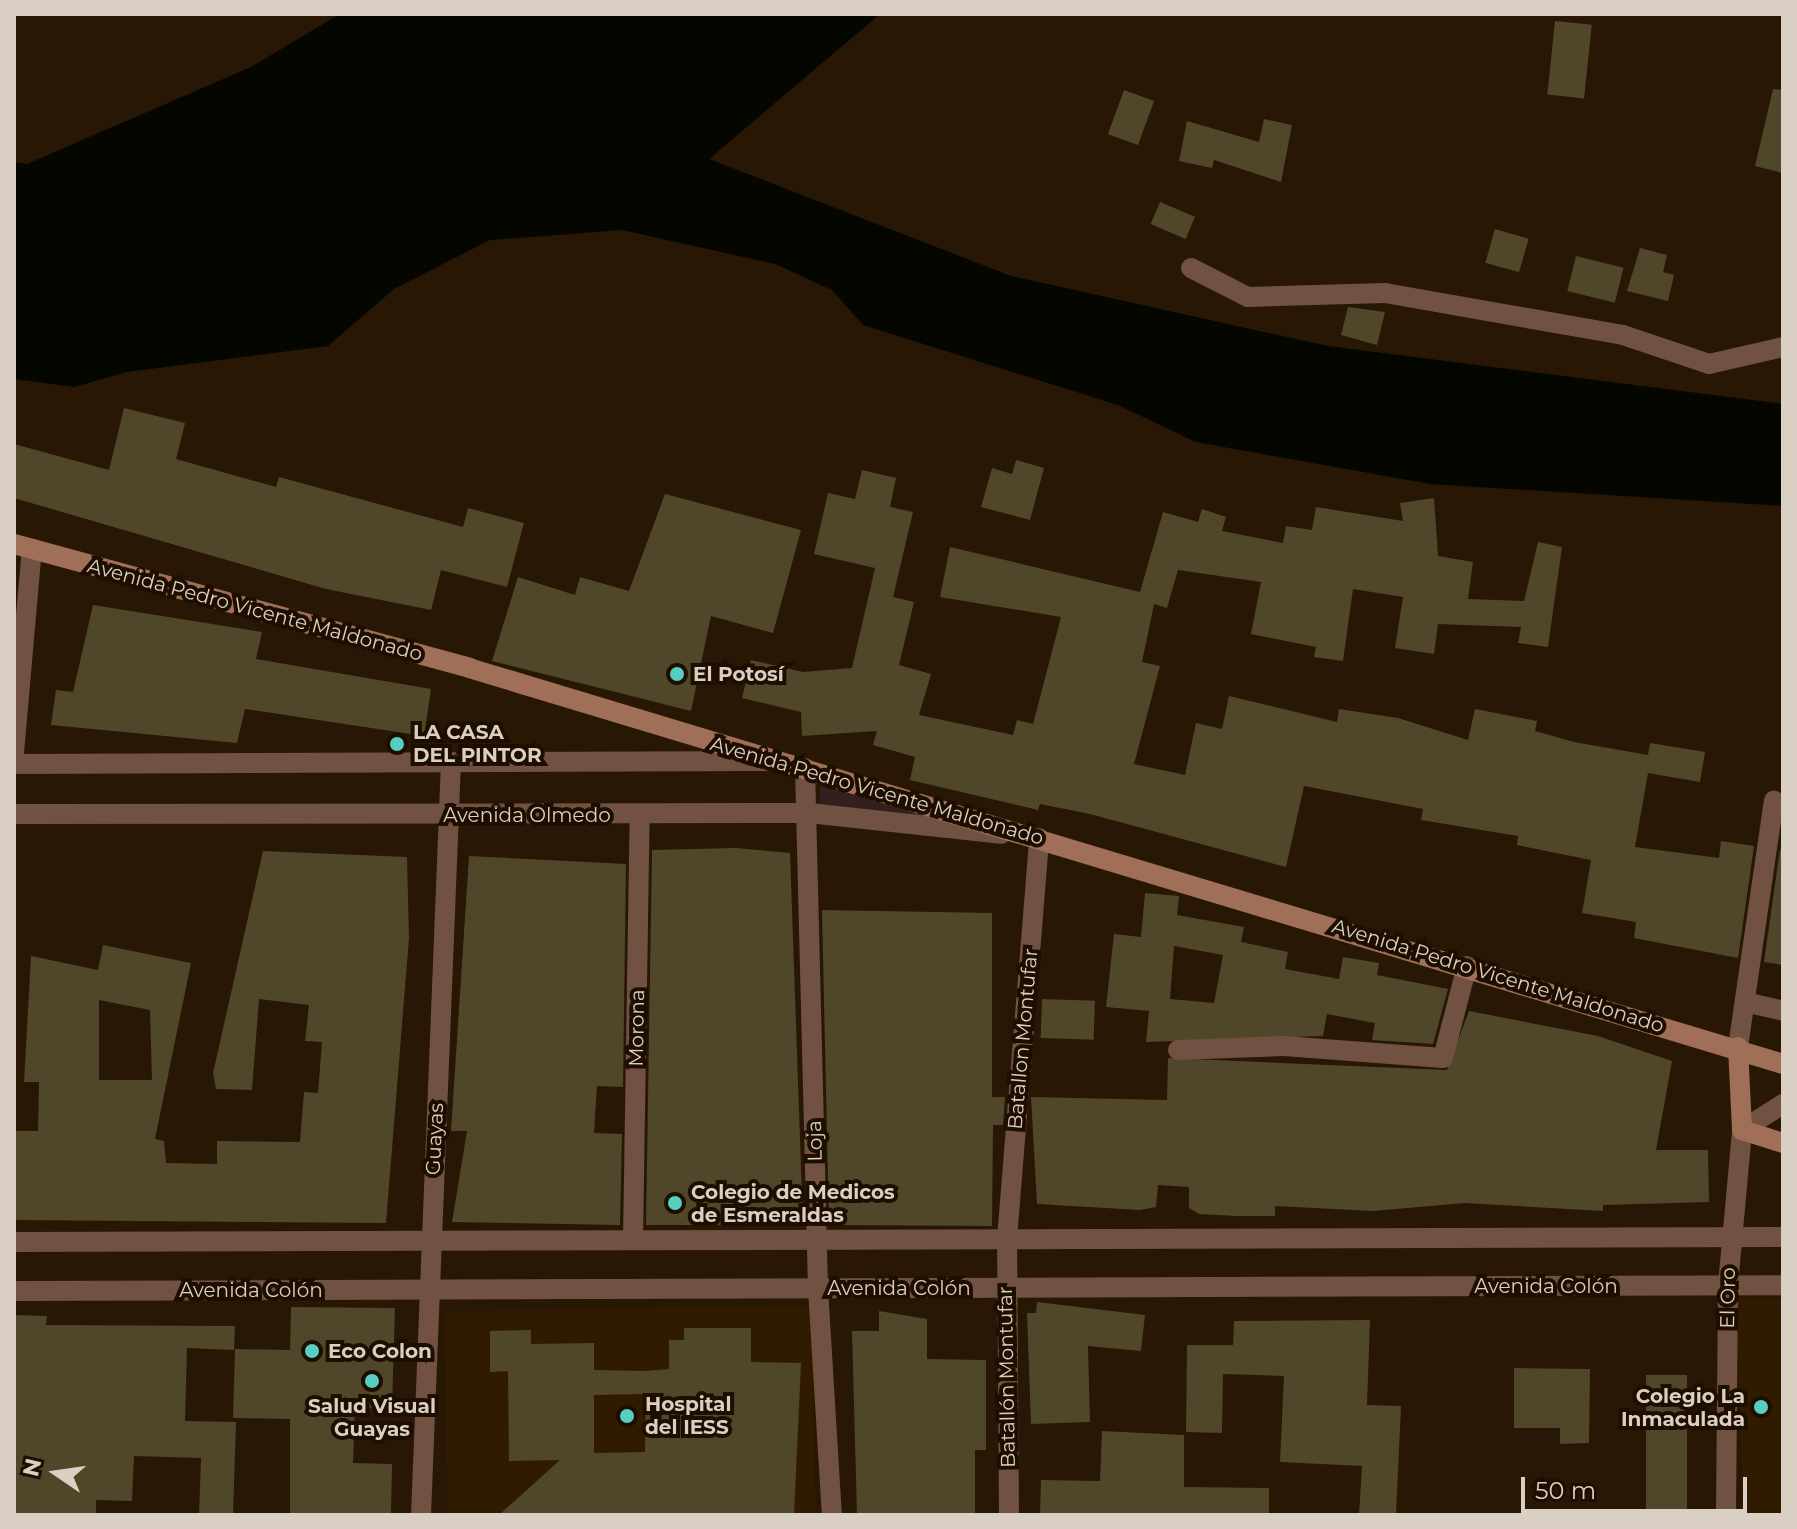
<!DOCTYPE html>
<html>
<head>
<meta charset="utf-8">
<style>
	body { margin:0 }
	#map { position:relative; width:1797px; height:1529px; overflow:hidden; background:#271704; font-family:Montserrat,sans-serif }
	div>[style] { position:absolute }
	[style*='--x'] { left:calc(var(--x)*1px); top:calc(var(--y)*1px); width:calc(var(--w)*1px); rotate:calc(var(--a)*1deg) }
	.built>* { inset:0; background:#301b01; transform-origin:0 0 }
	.green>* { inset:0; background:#331f1e }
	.water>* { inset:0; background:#050600 }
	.building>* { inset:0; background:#50472a; transform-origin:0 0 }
	.minor>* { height:20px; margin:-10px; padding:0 10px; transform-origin:10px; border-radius:10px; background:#705142 }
	.tertiary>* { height:20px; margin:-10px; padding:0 10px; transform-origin:10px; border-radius:10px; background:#705142 }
	.secondary>* { height:20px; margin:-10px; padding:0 10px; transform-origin:10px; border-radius:10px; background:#a06f57 }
	.dots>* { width:22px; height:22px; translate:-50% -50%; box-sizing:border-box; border:4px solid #1e0e00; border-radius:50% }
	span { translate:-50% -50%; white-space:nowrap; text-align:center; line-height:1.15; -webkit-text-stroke:8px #1e0e00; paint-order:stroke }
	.street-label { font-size:20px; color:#dacfc3 }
	.poi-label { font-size:20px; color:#dacfc3; font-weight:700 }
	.left { translate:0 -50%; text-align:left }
	.right { translate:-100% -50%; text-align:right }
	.frame { position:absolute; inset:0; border:16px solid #dacfc3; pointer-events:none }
	.north { position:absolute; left:16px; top:1433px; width:80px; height:80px; -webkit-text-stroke:6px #1e0e00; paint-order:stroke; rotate:283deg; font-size:22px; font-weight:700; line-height:32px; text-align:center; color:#dacfc3 }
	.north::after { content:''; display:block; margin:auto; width:28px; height:36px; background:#dacfc3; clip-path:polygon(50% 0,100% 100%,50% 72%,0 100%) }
	.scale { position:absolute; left:1521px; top:1477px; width:226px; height:36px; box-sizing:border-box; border:4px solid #dacfc3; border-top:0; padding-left:10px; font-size:24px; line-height:28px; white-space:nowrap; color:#dacfc3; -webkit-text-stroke:6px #1e0e00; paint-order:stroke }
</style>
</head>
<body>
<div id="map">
	<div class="built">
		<div style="clip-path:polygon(1736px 1298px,1783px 1299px,1783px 1515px,1743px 1515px)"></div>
		<div style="left:812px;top:1305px;width:210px;height:368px;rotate:89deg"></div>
	</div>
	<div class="green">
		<div style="clip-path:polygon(821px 774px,963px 822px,819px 807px)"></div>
	</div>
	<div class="water">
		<div style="clip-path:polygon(340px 14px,880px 14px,709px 159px,1011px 276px,1328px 346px,1783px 404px,1783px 506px,1430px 484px,1196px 442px,1118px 405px,863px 325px,832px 290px,775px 264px,622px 230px,490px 240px,394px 289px,328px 346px,127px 372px,74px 387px,14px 379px,14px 162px,27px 164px,251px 67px)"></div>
	</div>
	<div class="building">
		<div style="left:1555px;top:21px;width:37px;height:74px;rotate:6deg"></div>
		<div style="clip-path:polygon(1773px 89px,1783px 90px,1783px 173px,1755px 166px)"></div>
		<div style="left:1124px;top:90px;width:32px;height:47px;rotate:20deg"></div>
		<div style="clip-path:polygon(1264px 119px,1292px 125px,1281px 182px,1214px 160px,1212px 168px,1179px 161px,1187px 121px,1259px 142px)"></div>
		<div style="left:1160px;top:202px;width:38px;height:24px;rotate:23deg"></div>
		<div style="left:1495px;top:229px;width:35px;height:35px;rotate:16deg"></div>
		<div style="clip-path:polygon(1640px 248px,1667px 255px,1663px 272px,1674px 275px,1668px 301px,1627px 291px)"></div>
		<div style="left:1576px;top:256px;width:49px;height:36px;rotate:14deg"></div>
		<div style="clip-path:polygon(1348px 307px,1385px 312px,1377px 345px,1341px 335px)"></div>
		<div style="clip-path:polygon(124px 408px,185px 423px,176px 459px,276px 487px,279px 477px,463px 527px,468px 508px,524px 523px,507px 587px,441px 570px,431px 610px,326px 589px,14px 498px,14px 444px,109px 470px)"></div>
		<div style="clip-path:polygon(1016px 460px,1044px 468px,1030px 520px,981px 507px,992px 468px,1012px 474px)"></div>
		<div style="clip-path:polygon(862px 470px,896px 478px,890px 507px,913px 512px,893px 597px,914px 602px,899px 665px,931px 674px,919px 715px,1013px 735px,1017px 720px,1033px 724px,1061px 617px,940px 597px,950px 547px,1140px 592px,1163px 512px,1198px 522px,1202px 509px,1226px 517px,1222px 531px,1283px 543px,1286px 526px,1312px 530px,1316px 507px,1403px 521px,1400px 503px,1434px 498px,1438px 556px,1473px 562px,1468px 599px,1524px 601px,1538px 542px,1562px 547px,1548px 647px,1518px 643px,1521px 627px,1438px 624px,1434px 654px,1395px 648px,1403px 597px,1353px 589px,1343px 661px,1314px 657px,1316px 647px,1251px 634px,1261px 582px,1178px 570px,1167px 608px,1154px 604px,1142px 662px,1160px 666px,1134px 764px,1185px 775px,1196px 723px,1222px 729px,1229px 696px,1337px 722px,1339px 709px,1398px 718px,1468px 740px,1475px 709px,1537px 721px,1535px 731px,1574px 742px,1648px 755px,1650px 743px,1705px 752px,1700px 782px,1648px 773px,1635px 847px,1719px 858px,1721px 841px,1754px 846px,1738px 958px,1634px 938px,1636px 922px,1582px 913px,1591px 860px,1517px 845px,1518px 836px,1421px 820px,1423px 809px,1304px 786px,1286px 867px,1090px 814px,1040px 804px,1038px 810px,910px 780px,915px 757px,873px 745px,877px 731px,802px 736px,801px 712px,742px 698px,751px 660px,803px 672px,852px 668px,875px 568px,814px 554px,828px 493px,855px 499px)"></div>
		<div style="clip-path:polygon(665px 494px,801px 530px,773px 633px,711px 616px,691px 711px,492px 661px,518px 577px,575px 595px,580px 577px,629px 591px)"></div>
		<div style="clip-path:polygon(93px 605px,262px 632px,256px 659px,431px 689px,424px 736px,245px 709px,237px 743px,51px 725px,56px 690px,73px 692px)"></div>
		<div style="clip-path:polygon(736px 848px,790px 853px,803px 1225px,646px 1225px,652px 850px)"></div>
		<div style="clip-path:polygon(1780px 849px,1783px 850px,1783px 965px,1764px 962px)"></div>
		<div style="clip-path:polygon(evenodd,263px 851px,407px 857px,409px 938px,386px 1223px,15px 1220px,16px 1131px,38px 1131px,39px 1082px,24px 1082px,31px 956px,98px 970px,103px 945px,191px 963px,155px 1139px,164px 1141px,166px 1163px,217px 1164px,217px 1141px,300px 1142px,304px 1092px,318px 1093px,322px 1042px,305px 1041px,309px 1005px,259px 999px,252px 1090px,216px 1089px,213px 1073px,263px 851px,99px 1000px,150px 1010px,152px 1080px,99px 1080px,99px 1000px)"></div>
		<div style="clip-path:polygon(469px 856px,626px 864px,623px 1087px,597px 1086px,594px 1133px,622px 1134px,620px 1225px,452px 1222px,467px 1131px,451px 1131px)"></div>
		<div style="clip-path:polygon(evenodd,1145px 893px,1179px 896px,1177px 915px,1244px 927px,1241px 942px,1288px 952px,1285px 969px,1339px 979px,1343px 957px,1379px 963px,1377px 975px,1448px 989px,1433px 1044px,1372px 1040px,1375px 1023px,1327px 1014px,1323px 1036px,1146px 1042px,1149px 1011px,1106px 1007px,1114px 934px,1141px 937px,1145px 893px,1174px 946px,1223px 955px,1214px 1003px,1170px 999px,1174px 946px)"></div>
		<div style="clip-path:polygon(822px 910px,992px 913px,992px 1097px,1005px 1097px,1003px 1125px,993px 1125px,992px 1226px,829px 1225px)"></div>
		<div style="left:1042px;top:999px;width:53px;height:39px;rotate:2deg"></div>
		<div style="clip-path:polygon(1469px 1011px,1598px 1036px,1672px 1061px,1656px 1150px,1708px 1150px,1709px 1202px,1603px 1205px,1603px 1211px,1465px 1203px,1373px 1211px,1275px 1206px,1275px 1216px,1237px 1216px,1199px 1214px,1189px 1208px,1189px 1187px,1158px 1185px,1156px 1207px,1140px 1210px,1037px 1204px,1031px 1097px,1167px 1100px,1168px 1058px,1447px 1070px)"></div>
		<div style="clip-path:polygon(1037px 1302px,1145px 1315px,1141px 1351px,1088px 1346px,1090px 1422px,1031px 1424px,1027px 1313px,1036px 1313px)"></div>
		<div style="clip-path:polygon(291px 1307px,395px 1308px,392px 1409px,355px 1408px,353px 1463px,392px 1464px,391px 1515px,290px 1513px,290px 1419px,233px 1418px,235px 1349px,290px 1350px)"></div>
		<div style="clip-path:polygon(879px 1311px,927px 1319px,927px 1359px,986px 1360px,986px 1450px,975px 1450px,975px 1515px,857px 1515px,852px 1331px,879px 1331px)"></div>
		<div style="clip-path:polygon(14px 1315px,47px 1316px,46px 1325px,235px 1326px,234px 1350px,187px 1348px,185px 1421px,236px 1422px,233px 1515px,199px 1515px,201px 1458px,134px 1456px,132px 1501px,96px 1500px,96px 1515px,14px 1515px)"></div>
		<div style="clip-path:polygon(1370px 1320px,1367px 1405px,1401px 1406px,1396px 1515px,1359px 1515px,1362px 1466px,1280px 1462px,1284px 1376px,1223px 1374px,1222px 1433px,1186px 1432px,1187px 1345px,1233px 1345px,1234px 1321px)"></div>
		<div style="clip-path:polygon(evenodd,684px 1328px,751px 1328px,751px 1362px,801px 1363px,794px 1515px,499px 1515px,560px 1460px,509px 1461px,508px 1371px,490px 1372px,490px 1331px,531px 1330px,531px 1344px,594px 1343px,594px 1370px,646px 1371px,669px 1369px,669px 1340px,684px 1340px,684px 1328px,646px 1394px,645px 1452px,594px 1453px,594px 1395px,646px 1394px)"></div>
		<div style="clip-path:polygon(1514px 1368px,1590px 1369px,1589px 1443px,1560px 1444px,1560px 1428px,1514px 1428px)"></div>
		<div style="left:1687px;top:1375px;width:140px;height:41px;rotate:90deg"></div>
		<div style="clip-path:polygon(1102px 1431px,1184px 1435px,1184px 1487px,1269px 1488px,1269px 1515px,1040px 1515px,1041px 1480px,1100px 1481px)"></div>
	</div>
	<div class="minor">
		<div style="--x:1191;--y:268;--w:64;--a:27"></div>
		<div style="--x:1248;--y:297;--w:137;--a:-1.7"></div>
		<div style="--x:1385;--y:293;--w:242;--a:10"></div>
		<div style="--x:1623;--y:335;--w:91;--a:18.6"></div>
		<div style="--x:1709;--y:364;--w:76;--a:-12.9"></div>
		<div style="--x:14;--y:753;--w:205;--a:-85"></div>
		<div style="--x:805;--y:768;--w:520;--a:88.57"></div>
		<div style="--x:818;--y:1288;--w:227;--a:86.5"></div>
		<div style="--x:1745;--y:1002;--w:39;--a:13"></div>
		<div style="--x:1738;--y:1047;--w:249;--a:-81.7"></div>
		<div style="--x:1178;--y:1050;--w:106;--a:-2.2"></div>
		<div style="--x:1284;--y:1046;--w:159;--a:4.3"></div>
		<div style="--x:1443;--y:1058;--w:95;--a:-75.4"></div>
		<div style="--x:633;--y:1240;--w:425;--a:-89.1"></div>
		<div style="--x:421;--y:1515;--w:753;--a:-87.72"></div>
		<div style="--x:1009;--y:1515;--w:276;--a:-90.4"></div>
		<div style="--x:1007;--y:1239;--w:402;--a:-85.4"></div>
		<div style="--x:1726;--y:1515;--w:230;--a:-89.5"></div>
	</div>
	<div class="tertiary">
		<div style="--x:14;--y:764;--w:759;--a:-0.23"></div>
		<div style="--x:14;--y:814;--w:795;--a:-0.07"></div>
		<div style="--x:809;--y:813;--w:193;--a:6.2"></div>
		<div style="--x:14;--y:1242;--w:1769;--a:-0.16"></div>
		<div style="--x:1728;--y:1285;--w:156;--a:-84.8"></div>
		<div style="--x:1742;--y:1130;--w:49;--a:-32.4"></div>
		<div style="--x:14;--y:1291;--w:1769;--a:-0.19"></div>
	</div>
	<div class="secondary">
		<div style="--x:14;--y:544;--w:472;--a:15.2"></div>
		<div style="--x:469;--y:668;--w:1372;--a:16.77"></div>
		<div style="--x:1738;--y:1047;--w:83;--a:87.2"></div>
		<div style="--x:1742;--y:1130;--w:43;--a:17.6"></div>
	</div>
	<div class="dots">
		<div style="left:677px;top:674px;background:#57cec2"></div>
		<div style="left:397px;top:744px;background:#57cec2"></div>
		<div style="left:675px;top:1203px;background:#57cec2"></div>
		<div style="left:312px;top:1351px;background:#57cec2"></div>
		<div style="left:372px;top:1381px;background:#57cec2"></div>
		<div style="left:1761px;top:1407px;background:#57cec2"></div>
		<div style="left:627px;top:1416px;background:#57cec2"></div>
	</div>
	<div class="street-label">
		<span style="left:255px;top:610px;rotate:15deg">Avenida Pedro Vicente Maldonado</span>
		<span style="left:877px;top:791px;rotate:16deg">Avenida Pedro Vicente Maldonado</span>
		<span style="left:527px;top:815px">Avenida Olmedo</span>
		<span style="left:1498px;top:976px;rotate:17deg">Avenida Pedro Vicente Maldonado</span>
		<span style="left:637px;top:1028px;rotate:-89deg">Morona</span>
		<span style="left:1023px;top:1039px;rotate:-85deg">Batallon Montufar</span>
		<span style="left:435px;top:1139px;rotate:-87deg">Guayas</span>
		<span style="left:815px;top:1141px;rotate:-91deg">Loja</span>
		<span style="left:1546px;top:1286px">Avenida Colón</span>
		<span style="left:899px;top:1288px">Avenida Colón</span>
		<span style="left:251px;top:1290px">Avenida Colón</span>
		<span style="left:1728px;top:1298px;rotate:-89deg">El Oro</span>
		<span style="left:1007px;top:1377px;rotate:-91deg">Batallón Montufar</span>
	</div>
	<div class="poi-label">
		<span class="left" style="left:693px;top:674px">El Potosí</span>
		<span class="left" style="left:413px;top:744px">LA CASA<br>DEL PINTOR</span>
		<span class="left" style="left:691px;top:1204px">Colegio de Medicos<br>de Esmeraldas</span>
		<span class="left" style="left:328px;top:1351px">Eco Colon</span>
		<span class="right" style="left:1745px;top:1408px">Colegio La<br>Inmaculada</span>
		<span class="left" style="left:645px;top:1416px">Hospital<br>del IESS</span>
		<span style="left:372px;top:1418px">Salud Visual<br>Guayas</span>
	</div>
	<div class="frame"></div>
	<div class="north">N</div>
	<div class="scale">50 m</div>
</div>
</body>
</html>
